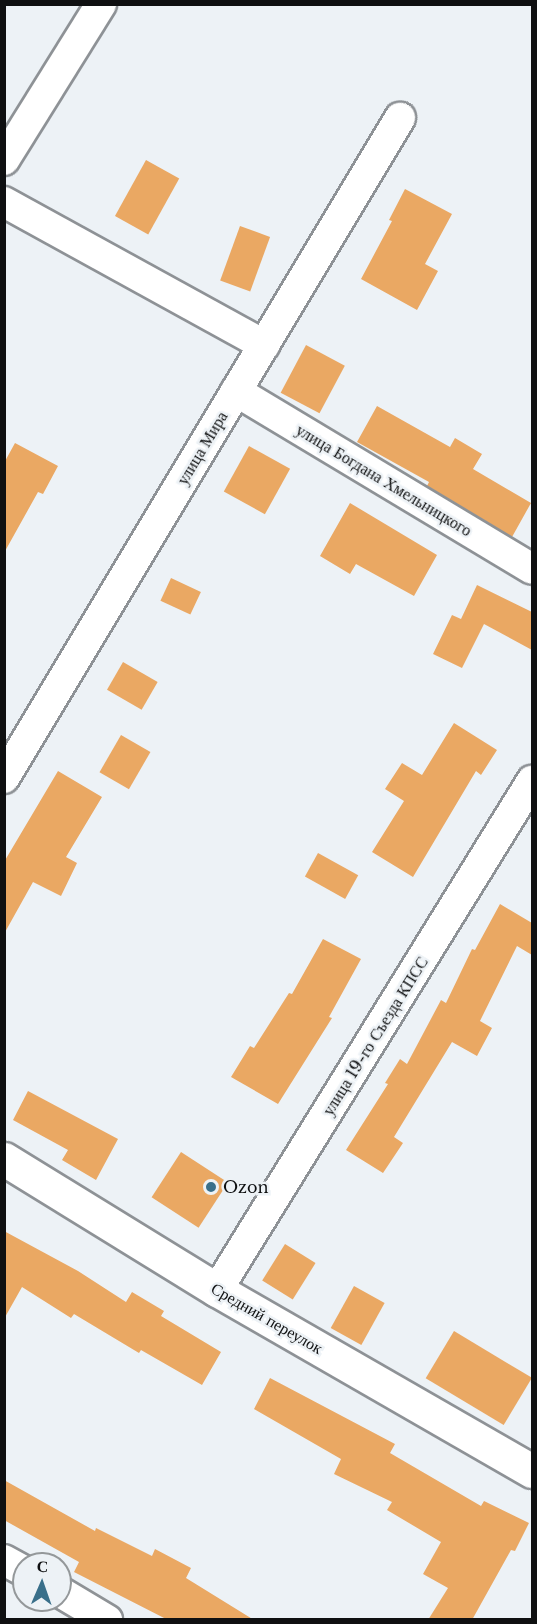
<!DOCTYPE html>
<html>
<head>
<meta charset="utf-8">
<style>
	body { margin:0 }
	#map { position:relative; width:537px; height:1624px; overflow:hidden; background:#edf2f6; font-family:"Libre Baskerville",serif }
	div>[style] { position:absolute }
	[style*='--x'] { left:calc(var(--x)*1px); top:calc(var(--y)*1px); width:calc(var(--w)*1px); rotate:calc(var(--a)*1deg) }
	.building>* { inset:0; background:#eaa863; transform-origin:0 0 }
	.roads { filter:drop-shadow(2px 0 #8e9296) drop-shadow(-2px 0 #8e9296) drop-shadow(0 2px #8e9296) drop-shadow(0 -2px #8e9296) }
	.minor>* { height:30px; margin:-15px; padding:0 15px; transform-origin:15px; border-radius:15px; background:#fff }
	.tertiary>* { height:33px; margin:-16.5px; padding:0 16.5px; transform-origin:16.5px; border-radius:16.5px; background:#fff }
	.dots>* { width:16px; height:16px; translate:-50% -50%; box-sizing:border-box; border:3px solid #edf2f6; border-radius:50% }
	span { translate:-50% -50%; white-space:nowrap; text-align:center; line-height:1.15; -webkit-text-stroke:5px #edf2f6; paint-order:stroke }
	.street-label { font-size:16px; color:#0f1011 }
	.poi-label { font-size:16px; color:#0f1011 }
	.left { translate:0 -50%; text-align:left }
	.frame { position:absolute; inset:0; border:6px solid #0f1011; pointer-events:none }
	.north { position:absolute; left:12px; top:1552px; width:60px; height:60px; box-sizing:border-box; background:#edf2f6; border:2px solid #94989a; border-radius:50%; rotate:2deg; font-size:16px; font-weight:700; line-height:24px; text-align:center; color:#0f1011 }
	.north::after { content:''; display:block; margin:auto; width:21px; height:27px; background:#396f8a; clip-path:polygon(50% 0,100% 100%,50% 72%,0 100%) }
</style>
</head>
<body>
<div id="map">
	<div class="building">
		<div style="left:146px;top:160px;width:38px;height:64px;rotate:29deg"></div>
		<div style="clip-path:polygon(405px 189px,452px 214px,425px 264px,438px 271px,417px 310px,361px 279px,392px 221px,389px 220px)"></div>
		<div style="left:240px;top:226px;width:32px;height:58px;rotate:20deg"></div>
		<div style="left:306px;top:345px;width:44px;height:54px;rotate:28deg"></div>
		<div style="clip-path:polygon(377px 406px,450px 447px,455px 438px,482px 454px,473px 469px,531px 503px,512px 537px,427px 486px,429px 482px,357px 442px)"></div>
		<div style="clip-path:polygon(15px 443px,58px 466px,43px 494px,38px 492px,4px 553px,4px 463px)"></div>
		<div style="left:249px;top:446px;width:47px;height:52px;rotate:29deg"></div>
		<div style="clip-path:polygon(350px 503px,437px 555px,414px 596px,356px 564px,350px 574px,320px 556px)"></div>
		<div style="left:171px;top:578px;width:33px;height:25px;rotate:25deg"></div>
		<div style="clip-path:polygon(477px 585px,532px 612px,532px 650px,484px 624px,462px 668px,433px 654px,452px 615px,461px 619px)"></div>
		<div style="left:123px;top:662px;width:40px;height:32px;rotate:30deg"></div>
		<div style="clip-path:polygon(454px 723px,497px 750px,481px 775px,476px 771px,413px 877px,372px 852px,404px 801px,385px 789px,402px 763px,422px 775px)"></div>
		<div style="left:121px;top:735px;width:34px;height:43px;rotate:30deg"></div>
		<div style="clip-path:polygon(58px 771px,102px 797px,66px 857px,77px 863px,61px 896px,33px 882px,4px 934px,4px 862px)"></div>
		<div style="left:318px;top:853px;width:46px;height:27px;rotate:29deg"></div>
		<div style="clip-path:polygon(500px 904px,532px 923px,532px 955px,517px 946px,480px 1021px,492px 1028px,477px 1056px,452px 1042px,394px 1137px,403px 1143px,383px 1173px,346px 1150px,388px 1084px,385px 1083px,400px 1059px,407px 1064px,441px 1000px,446px 1003px,472px 949px,475px 950px)"></div>
		<div style="clip-path:polygon(323px 939px,361px 959px,329px 1017px,332px 1018px,278px 1104px,231px 1077px,250px 1046px,254px 1048px,289px 993px,292px 994px)"></div>
		<div style="clip-path:polygon(28px 1091px,118px 1139px,96px 1180px,62px 1160px,68px 1150px,13px 1120px)"></div>
		<div style="left:181px;top:1152px;width:56px;height:54px;rotate:33deg"></div>
		<div style="clip-path:polygon(4px 1231px,78px 1271px,126px 1302px,132px 1292px,164px 1311px,161px 1316px,221px 1352px,202px 1385px,141px 1350px,139px 1353px,74px 1314px,71px 1318px,22px 1287px,4px 1319px)"></div>
		<div style="left:285px;top:1244px;width:36px;height:43px;rotate:32deg"></div>
		<div style="left:354px;top:1286px;width:35px;height:48px;rotate:29deg"></div>
		<div style="left:454px;top:1331px;width:91px;height:55px;rotate:31deg"></div>
		<div style="clip-path:polygon(270px 1378px,395px 1444px,390px 1453px,481px 1506px,484px 1501px,529px 1523px,515px 1551px,511px 1550px,472px 1620px,428px 1620px,448px 1588px,423px 1574px,441px 1542px,387px 1510px,392px 1502px,334px 1474px,341px 1459px,254px 1409px)"></div>
		<div style="clip-path:polygon(4px 1480px,95px 1531px,96px 1528px,152px 1556px,155px 1549px,191px 1568px,186px 1578px,254px 1620px,168px 1620px,74px 1572px,79px 1562px,4px 1520px)"></div>
	</div>
	<div class="roads">
		<div class="minor">
			<div style="--x:4;--y:160;--w:184;--a:-58.1"></div>
			<div style="--x:4;--y:202;--w:297;--a:28.8"></div>
			<div style="--x:236;--y:391;--w:345;--a:31"></div>
			<div style="--x:4;--y:778;--w:770;--a:-59.04"></div>
			<div style="--x:217;--y:1290;--w:599;--a:-58.25"></div>
			<div style="--x:4;--y:1560;--w:23;--a:29"></div>
			<div style="--x:60;--y:1592;--w:55;--a:30.8"></div>
		</div>
		<div class="tertiary">
			<div style="--x:4;--y:1159;--w:250;--a:31.6"></div>
			<div style="--x:217;--y:1290;--w:363;--a:29.9"></div>
		</div>
	</div>
	<div class="dots">
		<div style="left:211px;top:1187px;background:#396f8a"></div>
	</div>
	<div class="street-label">
		<span style="left:202px;top:448px;rotate:-59deg">улица Мира</span>
		<span style="left:384px;top:480px;rotate:31deg">улица Богдана Хмельницкого</span>
		<span style="left:375px;top:1036px;rotate:-58deg">улица 19-го Съезда КПСС</span>
		<span style="left:267px;top:1318px;rotate:30deg">Средний переулок</span>
	</div>
	<div class="poi-label">
		<span class="left" style="left:223px;top:1187px">Ozon</span>
	</div>
	<div class="frame"></div>
	<div class="north">С</div>
</div>
</body>
</html>
